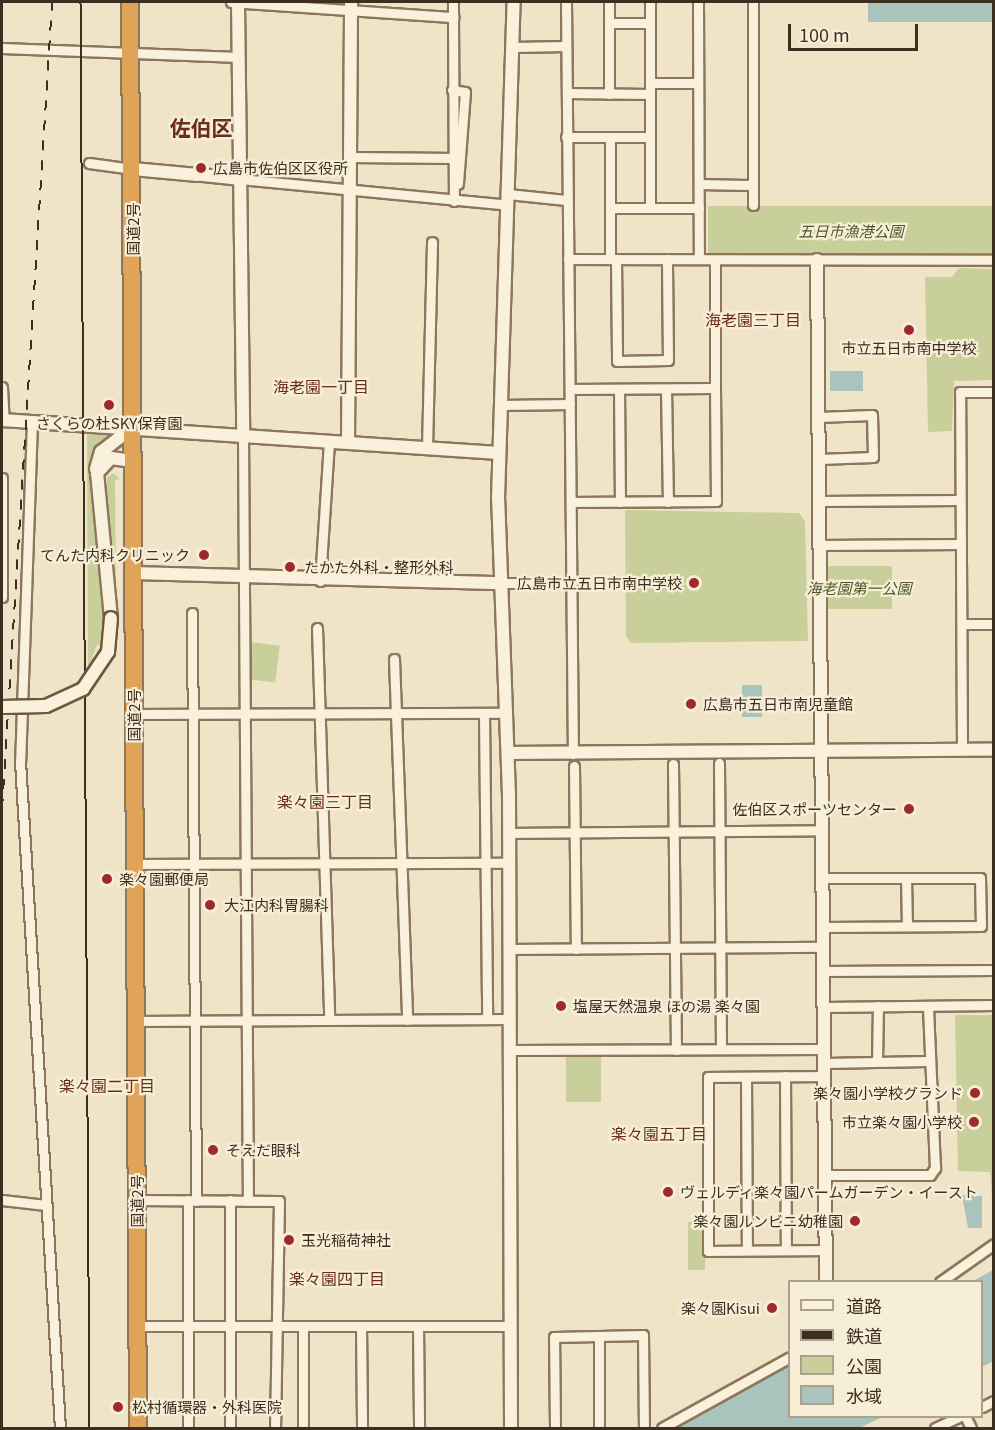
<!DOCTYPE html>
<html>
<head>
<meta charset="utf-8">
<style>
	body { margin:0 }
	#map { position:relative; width:995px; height:1430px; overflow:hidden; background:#f0e4c8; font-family:Georgia,"Noto Sans JP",serif }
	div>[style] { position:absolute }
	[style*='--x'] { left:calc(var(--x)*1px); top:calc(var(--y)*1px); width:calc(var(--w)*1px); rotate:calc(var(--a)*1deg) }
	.green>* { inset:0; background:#c9cf9b; transform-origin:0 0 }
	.water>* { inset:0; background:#a9c4bc; transform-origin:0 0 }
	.roads { filter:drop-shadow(2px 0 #8d765c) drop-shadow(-2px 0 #8d765c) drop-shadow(0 2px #8d765c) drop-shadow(0 -2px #8d765c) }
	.street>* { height:9px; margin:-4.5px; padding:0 4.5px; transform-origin:4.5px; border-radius:4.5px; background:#faf1dc }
	.secondary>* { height:12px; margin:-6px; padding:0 6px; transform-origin:6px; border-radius:6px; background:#faf1dc }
	.highway>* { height:16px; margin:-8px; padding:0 8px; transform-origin:8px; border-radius:8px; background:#e0a458 }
	.tram>* { height:1.5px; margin:-0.75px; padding:0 0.75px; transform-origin:0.75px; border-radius:0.75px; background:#3d2e20 }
	.rail>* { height:2px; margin-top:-1px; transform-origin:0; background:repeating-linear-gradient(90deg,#3d2e20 0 10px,transparent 0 20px) }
	.bridges { filter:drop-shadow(2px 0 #6f573f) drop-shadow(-2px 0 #6f573f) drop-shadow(0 2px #6f573f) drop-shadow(0 -2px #6f573f) }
	.secondary-bridge>* { height:12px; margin:-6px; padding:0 6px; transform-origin:6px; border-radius:6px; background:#faf1dc }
	.dots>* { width:16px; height:16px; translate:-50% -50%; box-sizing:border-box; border:3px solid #f7eed8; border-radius:50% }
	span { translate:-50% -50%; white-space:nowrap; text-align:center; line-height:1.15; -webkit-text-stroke:4.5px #f7eed8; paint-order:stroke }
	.poi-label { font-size:15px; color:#3d2e20 }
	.left { translate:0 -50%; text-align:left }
	.right { translate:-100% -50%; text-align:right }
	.street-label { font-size:15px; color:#3d2e20 }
	.park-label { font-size:15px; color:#4d5a26; font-style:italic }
	.neighbourhood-label { font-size:16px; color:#6b2e1e }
	.district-label { font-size:21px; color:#6b2e1e; font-weight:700 }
	.frame { position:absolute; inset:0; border:3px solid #3d2e20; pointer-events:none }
	.legend { position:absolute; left:788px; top:1280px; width:195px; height:138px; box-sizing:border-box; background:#f7eed8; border:2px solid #ada18e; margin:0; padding:8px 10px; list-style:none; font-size:18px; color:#3d2e20 }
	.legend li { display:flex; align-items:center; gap:12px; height:30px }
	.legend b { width:30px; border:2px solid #ada18e }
	.scale { position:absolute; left:788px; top:24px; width:130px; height:27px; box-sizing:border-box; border:3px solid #3d2e20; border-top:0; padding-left:8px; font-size:18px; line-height:21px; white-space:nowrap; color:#3d2e20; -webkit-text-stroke:4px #f7eed8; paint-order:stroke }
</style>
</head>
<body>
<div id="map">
	<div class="green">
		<div style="left:708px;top:206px;width:285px;height:50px"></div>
		<div style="clip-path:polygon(959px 268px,993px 269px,993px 380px,954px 381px,952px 431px,928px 432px,925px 277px,952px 277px)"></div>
		<div style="clip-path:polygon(87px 431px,114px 434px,89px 468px,105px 629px,103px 645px,97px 645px,88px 669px)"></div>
		<div style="clip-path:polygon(113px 473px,120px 479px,115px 480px,116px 596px,106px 493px,107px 478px)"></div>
		<div style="clip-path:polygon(625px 510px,799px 513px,805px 521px,808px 641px,631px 643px,626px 636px)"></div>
		<div style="left:892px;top:566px;width:43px;height:66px;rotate:90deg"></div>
		<div style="left:249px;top:642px;width:31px;height:37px;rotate:7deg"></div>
		<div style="clip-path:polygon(955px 1015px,993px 1015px,993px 1213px,990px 1172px,958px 1171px)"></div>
		<div style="left:566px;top:1056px;width:35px;height:46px"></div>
		<div style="left:688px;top:1222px;width:17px;height:48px"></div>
	</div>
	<div class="water">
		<div style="left:868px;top:2px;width:125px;height:20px"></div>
		<div style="left:830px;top:371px;width:33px;height:20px"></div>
		<div style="left:742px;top:685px;width:20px;height:32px"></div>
		<div style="clip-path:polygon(962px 1195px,982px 1196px,982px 1228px,968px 1228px)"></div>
		<div style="clip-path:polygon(993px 1270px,993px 1361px,982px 1367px,982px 1282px,973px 1281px)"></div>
		<div style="clip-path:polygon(789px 1365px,790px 1416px,883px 1417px,859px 1428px,673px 1428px)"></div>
	</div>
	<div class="roads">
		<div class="street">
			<div style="--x:231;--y:2;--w:223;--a:3.9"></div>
			<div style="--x:453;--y:17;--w:184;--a:89.7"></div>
			<div style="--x:566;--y:2;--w:752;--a:89.47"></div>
			<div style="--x:609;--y:2;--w:92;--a:90"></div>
			<div style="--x:650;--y:2;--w:206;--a:90"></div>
			<div style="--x:698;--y:2;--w:257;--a:89.8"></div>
			<div style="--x:753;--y:2;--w:203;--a:90"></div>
			<div style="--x:453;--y:17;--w:15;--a:-90"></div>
			<div style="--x:609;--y:23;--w:41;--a:0"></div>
			<div style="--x:513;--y:47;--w:53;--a:-1.1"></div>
			<div style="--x:2;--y:48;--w:237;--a:2.2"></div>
			<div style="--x:650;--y:83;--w:48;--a:0"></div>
			<div style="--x:452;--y:90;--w:13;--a:9"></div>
			<div style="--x:465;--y:92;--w:92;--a:94.4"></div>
			<div style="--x:567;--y:93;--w:83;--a:0.7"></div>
			<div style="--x:566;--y:137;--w:84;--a:0"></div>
			<div style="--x:610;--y:137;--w:122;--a:90"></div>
			<div style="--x:350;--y:157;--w:106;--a:0.5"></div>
			<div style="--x:89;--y:163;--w:44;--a:7.8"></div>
			<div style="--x:240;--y:179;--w:269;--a:5.5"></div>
			<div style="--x:699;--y:184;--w:54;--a:1.1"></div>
			<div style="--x:508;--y:194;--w:58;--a:5.9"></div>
			<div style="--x:610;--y:208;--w:89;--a:0"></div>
			<div style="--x:568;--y:259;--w:426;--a:0.1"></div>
			<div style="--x:616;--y:259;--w:102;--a:89.4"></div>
			<div style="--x:617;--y:361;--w:51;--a:-1.1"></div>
			<div style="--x:668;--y:360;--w:101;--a:-90.6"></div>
			<div style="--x:715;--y:260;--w:128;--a:90"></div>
			<div style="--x:2;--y:387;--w:33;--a:87"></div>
			<div style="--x:570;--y:389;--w:145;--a:-0.4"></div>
			<div style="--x:715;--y:388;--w:113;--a:89.5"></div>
			<div style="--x:716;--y:501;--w:144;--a:179.6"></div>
			<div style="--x:619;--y:389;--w:113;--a:89.5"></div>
			<div style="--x:666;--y:389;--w:113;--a:89"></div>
			<div style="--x:500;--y:405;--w:70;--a:-0.8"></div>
			<div style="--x:818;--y:417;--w:54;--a:-2.1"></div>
			<div style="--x:872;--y:415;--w:42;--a:88.6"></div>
			<div style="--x:873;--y:457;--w:54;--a:177.9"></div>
			<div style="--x:32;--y:422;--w:339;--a:92"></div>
			<div style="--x:20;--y:761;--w:668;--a:86.57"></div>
			<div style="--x:243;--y:434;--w:767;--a:89.63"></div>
			<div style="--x:427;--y:448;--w:206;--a:-88.6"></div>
			<div style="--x:2;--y:478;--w:119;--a:90"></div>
			<div style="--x:819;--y:501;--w:141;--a:-0.4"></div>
			<div style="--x:820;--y:545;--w:141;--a:-0.4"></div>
			<div style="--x:320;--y:581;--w:140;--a:-86.3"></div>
			<div style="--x:502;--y:583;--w:70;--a:0"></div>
			<div style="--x:192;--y:613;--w:588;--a:89.61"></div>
			<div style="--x:962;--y:624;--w:32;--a:0"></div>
			<div style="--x:317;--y:628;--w:392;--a:88.2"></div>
			<div style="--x:394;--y:659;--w:361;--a:87.9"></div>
			<div style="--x:484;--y:713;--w:306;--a:89.4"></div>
			<div style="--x:134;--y:714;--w:373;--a:-0.2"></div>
			<div style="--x:962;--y:750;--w:358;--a:-90.3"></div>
			<div style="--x:960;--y:392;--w:34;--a:0"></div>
			<div style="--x:719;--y:763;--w:286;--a:89.6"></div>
			<div style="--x:673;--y:764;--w:286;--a:89.4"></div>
			<div style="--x:574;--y:766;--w:183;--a:89.4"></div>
			<div style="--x:509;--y:833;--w:313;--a:-0.5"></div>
			<div style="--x:134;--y:864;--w:374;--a:-0.2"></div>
			<div style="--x:823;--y:878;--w:157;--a:0"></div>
			<div style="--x:980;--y:878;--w:48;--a:88.8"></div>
			<div style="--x:981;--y:926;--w:158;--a:179.6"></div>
			<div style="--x:906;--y:878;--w:48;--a:88.8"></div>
			<div style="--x:509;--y:949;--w:314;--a:-0.4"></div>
			<div style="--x:824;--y:971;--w:170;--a:-0.3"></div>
			<div style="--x:824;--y:1007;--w:170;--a:-0.7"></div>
			<div style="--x:136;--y:1021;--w:373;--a:-0.3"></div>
			<div style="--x:509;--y:1050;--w:316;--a:-0.2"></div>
			<div style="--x:877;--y:1062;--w:56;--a:-89"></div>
			<div style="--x:825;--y:1063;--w:102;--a:-1.1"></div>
			<div style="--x:785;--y:1076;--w:174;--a:89.7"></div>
			<div style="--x:824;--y:1076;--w:116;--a:179.5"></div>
			<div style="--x:708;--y:1077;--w:174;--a:90"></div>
			<div style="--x:708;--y:1251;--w:118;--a:-0.5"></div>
			<div style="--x:746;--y:1077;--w:173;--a:89.7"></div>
			<div style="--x:825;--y:1175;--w:105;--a:0"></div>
			<div style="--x:930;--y:1175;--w:9;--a:-54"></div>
			<div style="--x:935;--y:1168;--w:162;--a:-92.5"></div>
			<div style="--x:2;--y:1200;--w:44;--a:6.5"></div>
			<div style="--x:136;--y:1200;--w:143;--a:0.4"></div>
			<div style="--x:279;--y:1201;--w:227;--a:91"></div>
			<div style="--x:188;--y:1200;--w:228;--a:90"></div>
			<div style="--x:230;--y:1200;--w:228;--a:90"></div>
			<div style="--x:940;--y:1282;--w:66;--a:-35.1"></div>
			<div style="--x:137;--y:1326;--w:372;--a:0"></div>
			<div style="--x:303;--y:1326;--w:102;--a:90"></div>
			<div style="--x:361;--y:1326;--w:102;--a:89.4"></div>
			<div style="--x:418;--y:1326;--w:102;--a:89.4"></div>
			<div style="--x:599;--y:1336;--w:92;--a:90"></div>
			<div style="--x:982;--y:1407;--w:13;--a:-27"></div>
			<div style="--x:965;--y:1416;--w:13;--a:63"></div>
			<div style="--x:555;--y:1428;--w:91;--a:-90.6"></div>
			<div style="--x:554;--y:1337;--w:89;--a:-1.3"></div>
			<div style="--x:643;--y:1335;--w:93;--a:89.4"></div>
			<div style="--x:662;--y:1428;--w:146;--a:-29"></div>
			<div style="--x:935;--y:1428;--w:29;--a:-25"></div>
		</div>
		<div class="secondary">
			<div style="--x:238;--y:2;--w:432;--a:89.3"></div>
			<div style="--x:133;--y:169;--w:65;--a:5.3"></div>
			<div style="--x:202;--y:175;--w:38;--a:6"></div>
			<div style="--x:817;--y:260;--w:1022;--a:89.5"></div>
			<div style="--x:2;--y:420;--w:498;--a:3.8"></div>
			<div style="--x:348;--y:442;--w:440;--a:-89.6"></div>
			<div style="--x:96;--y:469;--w:18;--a:-74"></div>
			<div style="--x:101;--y:452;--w:39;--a:-38"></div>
			<div style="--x:134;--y:573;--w:368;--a:1.6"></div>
			<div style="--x:111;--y:618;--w:146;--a:-95.5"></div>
			<div style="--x:97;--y:473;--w:21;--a:-47"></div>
			<div style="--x:111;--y:458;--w:22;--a:8"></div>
			<div style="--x:508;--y:753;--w:486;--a:-0.4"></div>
			<div style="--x:511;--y:1428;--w:633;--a:-90.18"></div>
			<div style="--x:509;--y:795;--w:296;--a:-92.1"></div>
			<div style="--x:498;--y:499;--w:497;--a:-88.2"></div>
		</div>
		<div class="highway">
			<div style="--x:130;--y:2;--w:1426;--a:89.68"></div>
		</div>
	</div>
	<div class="tram">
		<div style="--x:81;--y:2;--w:1426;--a:89.64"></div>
	</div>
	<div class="rail">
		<div style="--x:2;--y:809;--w:809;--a:-86.45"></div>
	</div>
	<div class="bridges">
		<div class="secondary-bridge">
			<div style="--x:2;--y:707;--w:44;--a:-1.3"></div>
			<div style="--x:46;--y:706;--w:41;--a:-24.7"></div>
			<div style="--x:83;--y:689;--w:45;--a:-56"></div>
			<div style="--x:108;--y:652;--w:34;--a:-85"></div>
		</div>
	</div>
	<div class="dots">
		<div style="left:201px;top:168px;background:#9e2a2b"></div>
		<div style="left:909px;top:330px;background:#9e2a2b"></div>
		<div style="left:109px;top:405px;background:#9e2a2b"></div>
		<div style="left:204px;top:555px;background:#9e2a2b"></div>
		<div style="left:290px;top:567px;background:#9e2a2b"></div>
		<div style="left:694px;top:583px;background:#9e2a2b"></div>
		<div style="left:691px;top:704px;background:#9e2a2b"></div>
		<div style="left:909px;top:809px;background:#9e2a2b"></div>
		<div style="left:107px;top:879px;background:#9e2a2b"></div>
		<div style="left:210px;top:905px;background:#9e2a2b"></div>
		<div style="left:561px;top:1006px;background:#9e2a2b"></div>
		<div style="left:975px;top:1093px;background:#9e2a2b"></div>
		<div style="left:974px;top:1122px;background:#9e2a2b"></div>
		<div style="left:213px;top:1150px;background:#9e2a2b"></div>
		<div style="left:668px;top:1192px;background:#9e2a2b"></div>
		<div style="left:855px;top:1221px;background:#9e2a2b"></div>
		<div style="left:289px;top:1240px;background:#9e2a2b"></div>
		<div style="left:772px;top:1308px;background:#9e2a2b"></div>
		<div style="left:118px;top:1407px;background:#9e2a2b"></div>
	</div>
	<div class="poi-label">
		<span class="left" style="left:213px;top:168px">広島市佐伯区区役所</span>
		<span style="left:909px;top:348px">市立五日市南中学校</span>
		<span style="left:109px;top:423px">さくらの杜SKY保育園</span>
		<span class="right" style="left:190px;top:555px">てんた内科クリニック</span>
		<span class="left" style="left:304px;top:567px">たかた外科・整形外科</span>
		<span class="right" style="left:682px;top:583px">広島市立五日市南中学校</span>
		<span class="left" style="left:703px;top:704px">広島市五日市南児童館</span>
		<span class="right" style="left:897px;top:809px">佐伯区スポーツセンター</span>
		<span class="left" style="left:119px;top:879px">楽々園郵便局</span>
		<span class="left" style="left:224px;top:905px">大江内科胃腸科</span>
		<span class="left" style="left:573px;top:1006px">塩屋天然温泉 ほの湯 楽々園</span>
		<span class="right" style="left:963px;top:1093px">楽々園小学校グランド</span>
		<span class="right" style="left:962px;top:1122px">市立楽々園小学校</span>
		<span class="left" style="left:226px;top:1150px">そえだ眼科</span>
		<span class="left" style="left:680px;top:1192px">ヴェルディ楽々園パームガーデン・イースト</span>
		<span class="right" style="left:843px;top:1221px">楽々園ルンビニ幼稚園</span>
		<span class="left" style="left:301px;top:1240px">玉光稲荷神社</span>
		<span class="right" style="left:760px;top:1308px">楽々園Kisui</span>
		<span class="left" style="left:132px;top:1407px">松村循環器・外科医院</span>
	</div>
	<div class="street-label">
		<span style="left:133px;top:229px;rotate:-90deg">国道2号</span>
		<span style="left:134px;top:715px;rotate:-90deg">国道2号</span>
		<span style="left:137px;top:1201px;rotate:-90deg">国道2号</span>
	</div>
	<div class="park-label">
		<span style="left:851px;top:231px">五日市漁港公園</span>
		<span style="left:859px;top:588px">海老園第一公園</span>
	</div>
	<div class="neighbourhood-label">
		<span style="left:753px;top:319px">海老園三丁目</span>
		<span style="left:321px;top:386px">海老園一丁目</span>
		<span style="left:325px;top:801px">楽々園三丁目</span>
		<span style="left:107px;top:1085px">楽々園二丁目</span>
		<span style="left:659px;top:1133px">楽々園五丁目</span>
		<span style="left:337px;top:1278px">楽々園四丁目</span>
	</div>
	<div class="district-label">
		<span style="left:201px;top:127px">佐伯区</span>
	</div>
	<div class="frame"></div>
	<ul class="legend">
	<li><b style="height:8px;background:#faf1dc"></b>道路</li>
	<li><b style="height:8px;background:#3d2e20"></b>鉄道</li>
	<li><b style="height:16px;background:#c9cf9b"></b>公園</li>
	<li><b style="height:16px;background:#a9c4bc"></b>水域</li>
	</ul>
	<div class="scale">100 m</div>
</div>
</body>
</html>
